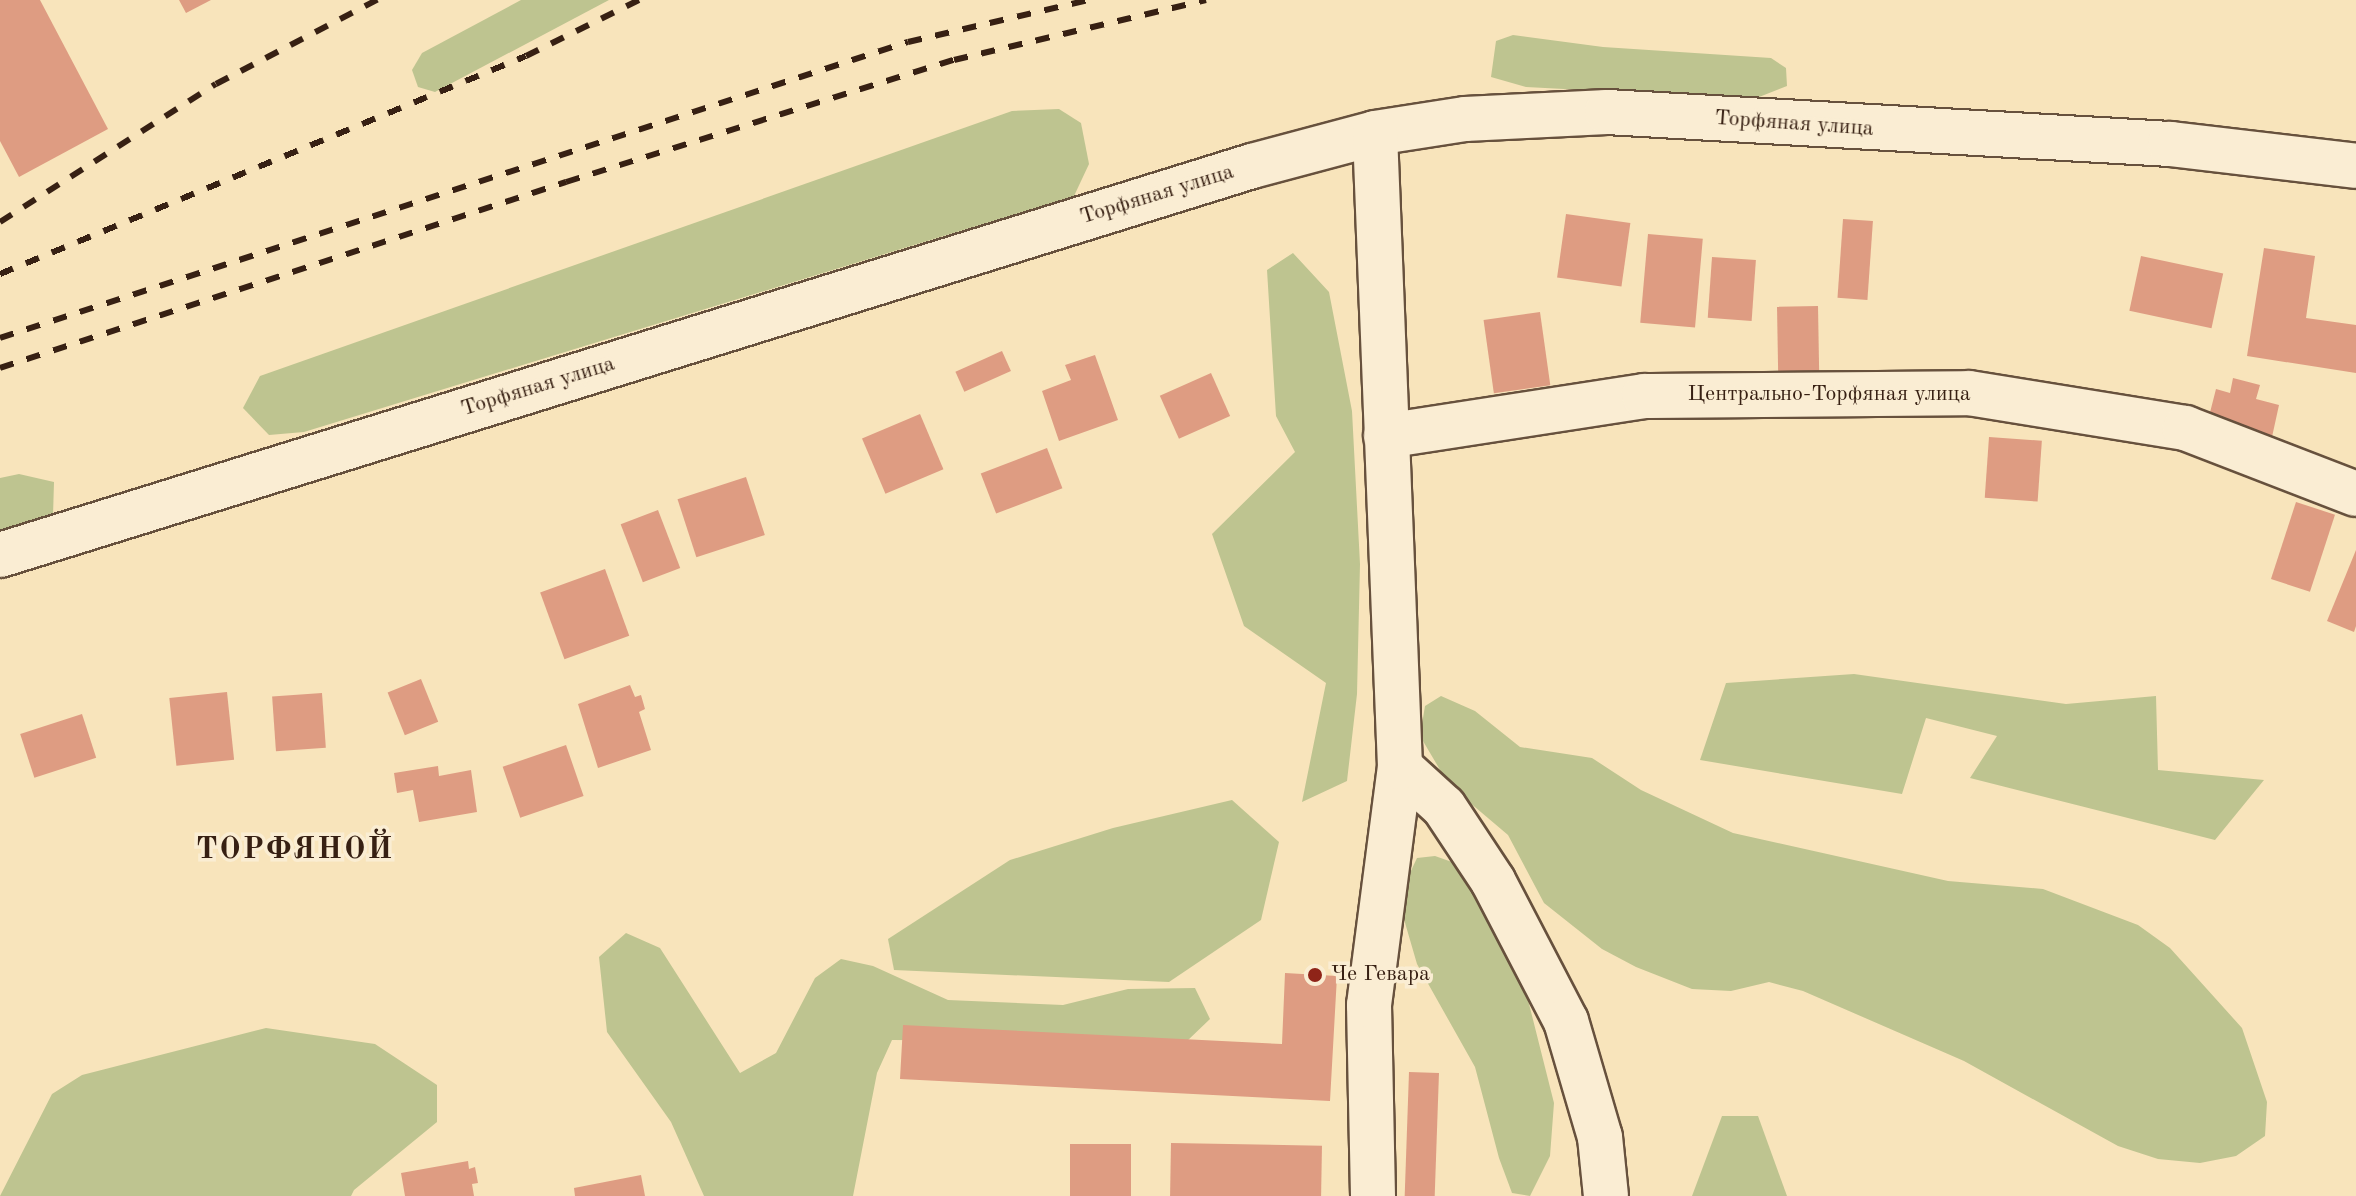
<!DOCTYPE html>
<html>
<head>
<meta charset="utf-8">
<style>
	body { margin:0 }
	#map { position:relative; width:2356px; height:1196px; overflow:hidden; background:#f8e4bb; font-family:"Old Standard TT",serif }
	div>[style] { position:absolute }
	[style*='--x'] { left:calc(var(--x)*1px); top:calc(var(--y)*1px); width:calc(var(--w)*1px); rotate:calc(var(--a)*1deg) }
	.green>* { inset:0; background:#bec490 }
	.building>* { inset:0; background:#de9c82; transform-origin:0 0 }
	.roads { filter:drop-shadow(2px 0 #67513d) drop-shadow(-2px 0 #67513d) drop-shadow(0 2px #67513d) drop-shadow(0 -2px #67513d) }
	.minor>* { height:44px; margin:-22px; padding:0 22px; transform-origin:22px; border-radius:22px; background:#faedd3 }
	.rail>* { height:6px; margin-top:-3px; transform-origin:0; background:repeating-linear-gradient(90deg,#372013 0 14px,transparent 0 28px) }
	.dots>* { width:22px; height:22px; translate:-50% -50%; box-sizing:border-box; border:4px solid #faedd3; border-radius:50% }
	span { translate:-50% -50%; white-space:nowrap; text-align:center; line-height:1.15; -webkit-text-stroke:7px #faedd3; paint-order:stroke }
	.street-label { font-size:22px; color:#372013 }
	.poi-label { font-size:22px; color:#372013 }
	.left { translate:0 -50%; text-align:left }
	.district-label { font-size:30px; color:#372013; font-weight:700; letter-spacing:2px }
</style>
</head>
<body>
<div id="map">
	<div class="green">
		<div style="clip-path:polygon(521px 0,609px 0,435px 92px,418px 87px,412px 70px,422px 53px)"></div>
		<div style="clip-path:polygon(1513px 35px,1603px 47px,1771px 58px,1786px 68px,1787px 86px,1754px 99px,1526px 87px,1491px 77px,1496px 41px)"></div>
		<div style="clip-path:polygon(1059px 109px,1081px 123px,1089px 164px,1074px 196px,304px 432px,269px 435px,243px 408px,260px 376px,1012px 111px)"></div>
		<div style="clip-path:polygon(1293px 253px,1329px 292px,1352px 411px,1360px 564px,1357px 694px,1347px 781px,1302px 802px,1326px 683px,1244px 626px,1212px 534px,1295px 452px,1276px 416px,1267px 270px)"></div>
		<div style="clip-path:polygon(19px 474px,54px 482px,53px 516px,0 534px,0 478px)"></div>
		<div style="clip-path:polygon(1854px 674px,2066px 704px,2156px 696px,2158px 770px,2264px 780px,2215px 840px,1970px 778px,1997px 736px,1926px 718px,1902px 794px,1700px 760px,1726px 683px)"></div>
		<div style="clip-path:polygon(1441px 696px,1475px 711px,1520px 747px,1592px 758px,1641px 790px,1733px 833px,1948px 881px,2043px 889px,2138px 925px,2170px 948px,2242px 1028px,2267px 1102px,2265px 1136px,2236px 1156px,2200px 1163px,2158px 1159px,2118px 1146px,1964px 1061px,1803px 991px,1769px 982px,1731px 991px,1692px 989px,1636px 967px,1602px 949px,1544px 903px,1508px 835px,1449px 785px,1420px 736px,1425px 706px)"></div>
		<div style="clip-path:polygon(1232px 800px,1279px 842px,1261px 920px,1169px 982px,894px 970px,888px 939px,1010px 860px,1113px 828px)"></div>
		<div style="clip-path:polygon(1435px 856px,1452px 862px,1479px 886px,1521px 972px,1554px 1103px,1550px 1156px,1530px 1196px,1512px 1193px,1499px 1158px,1475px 1067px,1417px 964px,1401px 909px,1402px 890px,1417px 858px)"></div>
		<div style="clip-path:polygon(626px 933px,660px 948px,740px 1073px,776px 1053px,815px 978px,841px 959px,873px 966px,948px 1000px,1063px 1005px,1128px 989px,1195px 988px,1210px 1019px,1186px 1042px,892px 1040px,877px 1073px,853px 1196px,704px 1196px,671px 1122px,607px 1032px,599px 957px)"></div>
		<div style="clip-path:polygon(266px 1028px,375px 1044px,437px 1085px,437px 1122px,354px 1190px,351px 1196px,0 1196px,52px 1094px,82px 1075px)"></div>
		<div style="clip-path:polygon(1722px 1116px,1758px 1116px,1787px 1196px,1692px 1196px)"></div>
	</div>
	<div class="building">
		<div style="clip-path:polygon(0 0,40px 0,108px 129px,19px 177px,0 141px)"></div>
		<div style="clip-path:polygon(179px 0,211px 0,186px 13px)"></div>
		<div style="left:1566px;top:214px;width:65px;height:64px;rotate:8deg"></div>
		<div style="left:1843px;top:219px;width:30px;height:79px;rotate:4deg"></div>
		<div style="left:1648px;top:234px;width:55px;height:89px;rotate:5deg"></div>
		<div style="clip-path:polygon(2264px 248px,2315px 256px,2306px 318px,2356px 325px,2356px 373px,2247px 356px)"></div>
		<div style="left:2141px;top:256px;width:84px;height:56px;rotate:12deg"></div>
		<div style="left:1712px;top:257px;width:44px;height:61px;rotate:4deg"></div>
		<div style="left:1818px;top:306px;width:77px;height:41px;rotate:89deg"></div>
		<div style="left:1540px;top:312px;width:74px;height:57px;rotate:82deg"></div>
		<div style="left:1002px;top:351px;width:22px;height:51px;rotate:66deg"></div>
		<div style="clip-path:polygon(1095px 355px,1118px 420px,1059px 441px,1042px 391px,1071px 380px,1065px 365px)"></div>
		<div style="left:1211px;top:373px;width:47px;height:56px;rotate:66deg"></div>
		<div style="clip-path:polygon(2233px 378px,2260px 385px,2256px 399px,2279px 405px,2272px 437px,2247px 431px,2204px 436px,2216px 389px,2230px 393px)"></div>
		<div style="left:920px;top:414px;width:60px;height:63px;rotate:67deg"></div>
		<div style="left:1989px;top:437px;width:53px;height:61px;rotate:4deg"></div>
		<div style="left:1047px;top:448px;width:43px;height:71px;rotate:69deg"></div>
		<div style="left:746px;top:477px;width:61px;height:72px;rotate:72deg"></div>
		<div style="left:2296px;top:502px;width:41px;height:81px;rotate:18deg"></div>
		<div style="left:658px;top:510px;width:62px;height:40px;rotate:69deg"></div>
		<div style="clip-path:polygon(2356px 550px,2356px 626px,2354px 632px,2327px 621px)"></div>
		<div style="left:605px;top:569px;width:71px;height:69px;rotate:70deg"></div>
		<div style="left:421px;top:679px;width:46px;height:36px;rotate:68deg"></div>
		<div style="clip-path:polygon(630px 685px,635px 697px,641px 695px,645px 709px,639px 712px,651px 750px,598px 768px,578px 704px)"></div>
		<div style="left:227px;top:692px;width:68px;height:58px;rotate:84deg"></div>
		<div style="left:322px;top:693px;width:55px;height:50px;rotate:86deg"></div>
		<div style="left:82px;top:714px;width:46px;height:65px;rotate:72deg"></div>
		<div style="left:566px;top:745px;width:54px;height:67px;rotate:71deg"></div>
		<div style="clip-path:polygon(438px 766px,439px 776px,471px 770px,477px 812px,419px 822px,413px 790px,397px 793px,394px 773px)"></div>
		<div style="clip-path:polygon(1285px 973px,1337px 976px,1330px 1101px,900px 1079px,903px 1025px,1282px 1044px)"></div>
		<div style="left:1409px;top:1072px;width:30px;height:124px;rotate:2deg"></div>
		<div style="left:1171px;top:1143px;width:151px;height:53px;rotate:1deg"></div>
		<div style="left:1131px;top:1144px;width:52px;height:61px;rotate:90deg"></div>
		<div style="clip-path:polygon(468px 1161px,469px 1169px,475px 1167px,478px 1183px,472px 1184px,474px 1196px,405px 1196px,401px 1173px)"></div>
		<div style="clip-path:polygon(641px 1175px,645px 1196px,575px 1196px,574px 1188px)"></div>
	</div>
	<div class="roads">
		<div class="minor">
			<div style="--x:1386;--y:436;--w:261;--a:-8.8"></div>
			<div style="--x:1644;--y:396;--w:325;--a:-0.5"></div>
			<div style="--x:1969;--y:393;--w:219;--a:9.2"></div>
			<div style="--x:2185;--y:428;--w:183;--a:21.1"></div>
			<div style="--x:0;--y:555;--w:1311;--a:-17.26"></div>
			<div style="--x:1252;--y:166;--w:127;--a:-15"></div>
			<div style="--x:1375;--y:133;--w:91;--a:-8.8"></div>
			<div style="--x:1465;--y:119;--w:142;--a:-2.8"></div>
			<div style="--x:1607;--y:112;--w:564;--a:3.25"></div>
			<div style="--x:2170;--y:144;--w:187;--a:6.7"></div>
			<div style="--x:1400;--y:767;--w:59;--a:42.3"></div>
			<div style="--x:1444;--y:807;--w:89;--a:56.5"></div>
			<div style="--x:1493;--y:881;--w:158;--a:62.5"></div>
			<div style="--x:1566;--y:1021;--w:121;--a:73.7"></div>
			<div style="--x:1600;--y:1137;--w:59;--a:84.2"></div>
			<div style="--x:1373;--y:1196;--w:191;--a:-91.2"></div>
			<div style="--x:1369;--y:1005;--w:240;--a:-82.6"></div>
			<div style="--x:1400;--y:767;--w:634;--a:-92.26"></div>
		</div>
	</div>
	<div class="rail">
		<div style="--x:0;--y:222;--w:256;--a:-32.6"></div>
		<div style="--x:216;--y:84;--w:182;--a:-27.6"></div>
		<div style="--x:0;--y:274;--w:569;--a:-22.51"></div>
		<div style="--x:526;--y:56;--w:126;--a:-26.4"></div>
		<div style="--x:0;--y:338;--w:955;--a:-18.06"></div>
		<div style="--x:908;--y:42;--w:185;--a:-13.1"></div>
		<div style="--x:0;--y:368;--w:596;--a:-18.19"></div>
		<div style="--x:566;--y:182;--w:407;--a:-17.5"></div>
		<div style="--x:954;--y:60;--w:259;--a:-13.4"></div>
	</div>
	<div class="dots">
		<div style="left:1315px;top:975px;background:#8f2418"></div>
	</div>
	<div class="street-label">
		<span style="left:1794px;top:124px;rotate:4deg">Торфяная улица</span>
		<span style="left:1157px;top:195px;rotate:-17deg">Торфяная улица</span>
		<span style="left:538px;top:387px;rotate:-17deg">Торфяная улица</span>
		<span style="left:1829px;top:395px">Центрально-Торфяная улица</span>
	</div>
	<div class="poi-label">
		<span class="left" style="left:1331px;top:975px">Че Гевара</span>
	</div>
	<div class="district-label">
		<span style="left:295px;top:850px">ТОРФЯНОЙ</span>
	</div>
</div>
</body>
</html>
